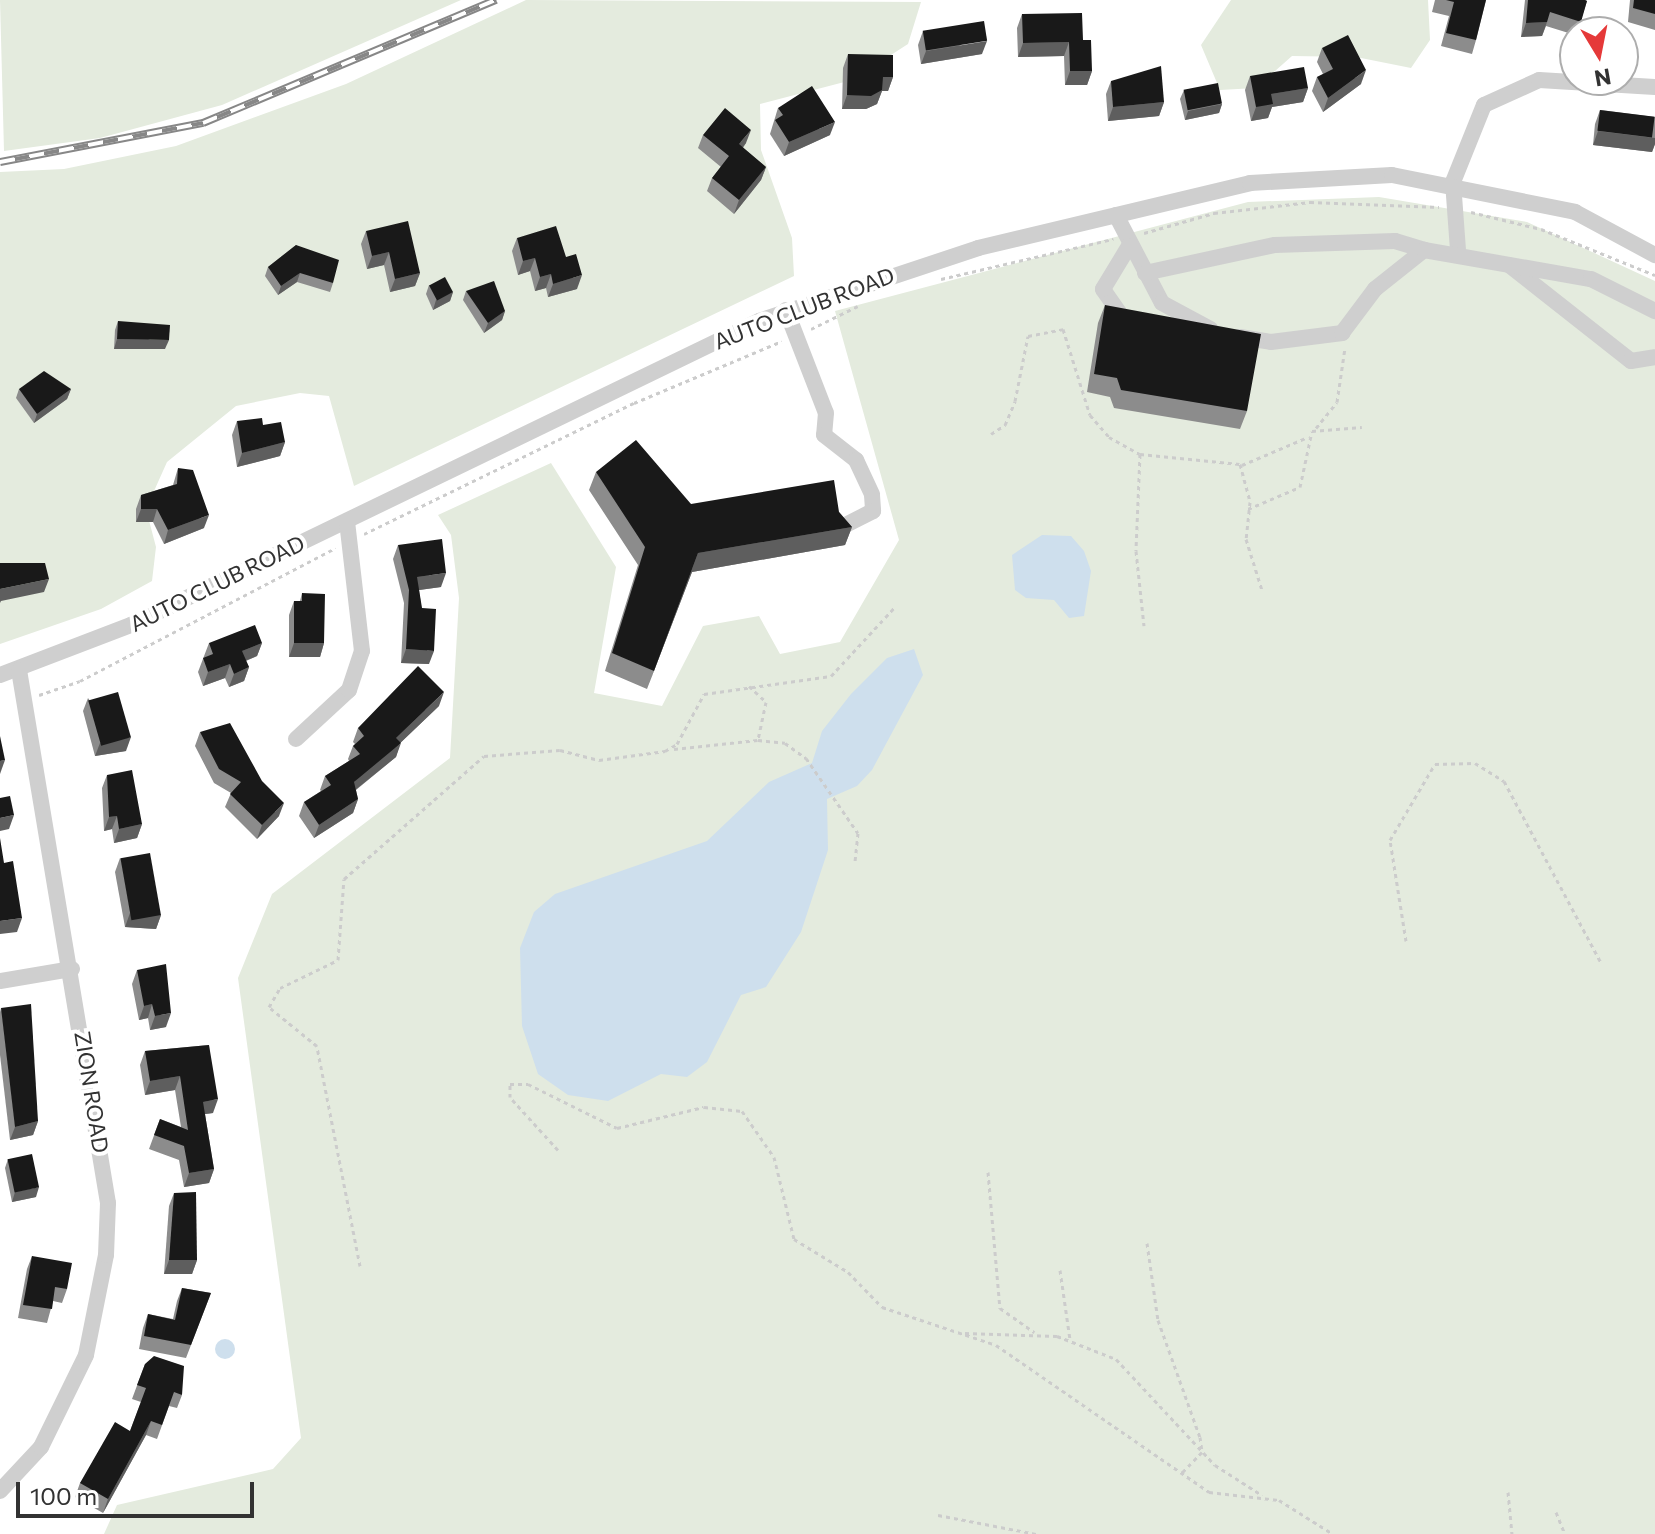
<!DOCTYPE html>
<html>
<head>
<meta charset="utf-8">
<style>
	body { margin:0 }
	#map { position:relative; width:1655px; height:1534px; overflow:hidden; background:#fff; font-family:Commissioner,sans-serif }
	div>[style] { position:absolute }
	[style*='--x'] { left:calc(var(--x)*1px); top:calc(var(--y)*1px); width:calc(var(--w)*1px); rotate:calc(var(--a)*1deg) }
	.green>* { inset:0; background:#e4ebde }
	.water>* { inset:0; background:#cedfed }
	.round { border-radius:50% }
	.path>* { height:3px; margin-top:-1.5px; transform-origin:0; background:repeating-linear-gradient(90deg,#ccc 0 4px,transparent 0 8px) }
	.minor>* { height:16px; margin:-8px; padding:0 8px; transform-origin:8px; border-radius:8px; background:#cfcfcf }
	.rail>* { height:8px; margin-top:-4px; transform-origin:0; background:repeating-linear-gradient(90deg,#fff 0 15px,#878787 0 30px); box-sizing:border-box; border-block:2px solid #878787 }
	.wall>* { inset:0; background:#8c8c8c }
	.shaded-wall>* { inset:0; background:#5e5e5e }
	.building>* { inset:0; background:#191919; transform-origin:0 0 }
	span { translate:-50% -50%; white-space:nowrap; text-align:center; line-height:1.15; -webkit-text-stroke:8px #fff; paint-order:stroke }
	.street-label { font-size:22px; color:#323232 }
	.north { position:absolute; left:1559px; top:16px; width:80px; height:80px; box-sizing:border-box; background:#fff; border:2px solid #adadad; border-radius:50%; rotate:170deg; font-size:22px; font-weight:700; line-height:32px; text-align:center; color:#323232 }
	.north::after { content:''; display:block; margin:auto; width:28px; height:36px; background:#e53939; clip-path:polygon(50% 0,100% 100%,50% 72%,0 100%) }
	.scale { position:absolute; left:16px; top:1482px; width:238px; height:36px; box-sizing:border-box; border:4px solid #323232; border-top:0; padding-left:10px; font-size:24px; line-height:28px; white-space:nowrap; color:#323232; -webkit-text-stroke:6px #fff; paint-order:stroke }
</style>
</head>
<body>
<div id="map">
	<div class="green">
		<div style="clip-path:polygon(0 0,461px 0,222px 105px,100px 138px,4px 151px)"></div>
		<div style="clip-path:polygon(526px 0,921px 2px,908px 44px,852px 80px,760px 104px,761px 150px,792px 238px,794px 276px,354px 486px,329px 396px,300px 393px,236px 406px,167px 462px,146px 509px,156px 547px,152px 581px,101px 609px,0 644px,0 172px,64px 169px,176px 146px,346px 84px)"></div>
		<div style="clip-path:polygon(1231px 0,1428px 0,1430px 40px,1411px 68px,1356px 57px,1292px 56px,1256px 88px,1220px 90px,1201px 45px)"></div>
		<div style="clip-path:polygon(1379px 197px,1527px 222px,1655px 281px,1655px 1534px,104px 1534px,117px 1505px,273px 1469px,301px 1438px,238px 978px,272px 894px,450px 758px,459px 598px,451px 535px,438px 515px,551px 463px,616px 567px,594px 693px,662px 706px,703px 626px,759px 616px,780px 654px,840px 642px,899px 540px,835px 311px,1248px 202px)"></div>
	</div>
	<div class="water">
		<div style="clip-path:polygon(1042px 535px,1071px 536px,1084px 551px,1091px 571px,1084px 616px,1069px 618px,1054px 600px,1026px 598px,1015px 590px,1012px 555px)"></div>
		<div style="clip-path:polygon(914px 649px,923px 675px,872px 770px,857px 786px,827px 799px,828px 850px,801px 932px,766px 987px,741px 995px,707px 1062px,687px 1077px,661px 1074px,608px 1101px,568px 1095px,538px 1074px,522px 1026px,520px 948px,534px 912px,555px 894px,707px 841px,769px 782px,812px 763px,822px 731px,851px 694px,887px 658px)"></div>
		<div class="round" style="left:215px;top:1339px;width:20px;height:20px"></div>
	</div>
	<div class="path">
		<div style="--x:1471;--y:212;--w:72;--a:13.7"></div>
		<div style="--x:1541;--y:229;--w:123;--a:22"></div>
		<div style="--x:1144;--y:233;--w:73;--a:-15.9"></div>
		<div style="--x:1214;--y:213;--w:97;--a:-6.5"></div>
		<div style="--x:1310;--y:202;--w:129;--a:2.2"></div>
		<div style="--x:941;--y:279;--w:177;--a:-13.1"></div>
		<div style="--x:811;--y:329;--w:52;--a:-26.1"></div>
		<div style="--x:1316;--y:428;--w:33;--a:-51"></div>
		<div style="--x:1337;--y:402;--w:55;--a:-81.6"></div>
		<div style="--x:991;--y:434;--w:17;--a:-33"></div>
		<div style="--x:1005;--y:425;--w:26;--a:-67"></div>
		<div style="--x:1015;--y:401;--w:66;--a:-78.7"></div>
		<div style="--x:1028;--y:336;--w:36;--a:-11"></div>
		<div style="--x:1063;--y:329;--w:90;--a:72.6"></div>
		<div style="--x:1090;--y:415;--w:29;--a:49"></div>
		<div style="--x:1109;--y:437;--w:35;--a:29"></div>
		<div style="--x:1140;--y:454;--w:97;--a:92.4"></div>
		<div style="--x:1136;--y:551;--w:75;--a:83.9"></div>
		<div style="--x:1140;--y:454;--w:100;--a:5.7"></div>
		<div style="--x:1240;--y:464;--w:39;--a:75"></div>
		<div style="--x:1250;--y:502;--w:37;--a:96"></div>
		<div style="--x:1246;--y:539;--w:53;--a:72.6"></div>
		<div style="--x:1242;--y:465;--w:72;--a:-23"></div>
		<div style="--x:1248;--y:509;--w:56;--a:-22.9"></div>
		<div style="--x:1300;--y:487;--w:57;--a:-77.9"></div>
		<div style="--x:1312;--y:431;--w:50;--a:-4.6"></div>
		<div style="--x:364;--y:534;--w:300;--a:-25.9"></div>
		<div style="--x:634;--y:403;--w:160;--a:-22.7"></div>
		<div style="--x:749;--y:686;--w:23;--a:43"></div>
		<div style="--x:766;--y:702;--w:39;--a:102"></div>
		<div style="--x:758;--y:740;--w:27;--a:6"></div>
		<div style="--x:785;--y:743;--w:26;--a:36"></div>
		<div style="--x:806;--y:758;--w:91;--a:55.3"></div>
		<div style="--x:858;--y:833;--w:28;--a:96"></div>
		<div style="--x:39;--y:695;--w:43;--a:-18.9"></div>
		<div style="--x:80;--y:681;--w:288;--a:-27.5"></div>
		<div style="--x:674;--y:749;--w:84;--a:-6.1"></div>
		<div style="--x:1406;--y:941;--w:102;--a:-99"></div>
		<div style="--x:1390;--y:840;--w:88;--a:-59.4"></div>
		<div style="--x:1435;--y:764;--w:40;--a:-1.4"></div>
		<div style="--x:1475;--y:763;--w:34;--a:32"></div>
		<div style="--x:1504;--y:781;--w:206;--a:61.9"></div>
		<div style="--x:558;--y:1150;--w:72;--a:-132.2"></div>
		<div style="--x:510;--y:1097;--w:13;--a:-90"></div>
		<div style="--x:510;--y:1084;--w:18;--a:0"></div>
		<div style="--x:528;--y:1084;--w:99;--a:26.3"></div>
		<div style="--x:617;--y:1128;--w:89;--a:-13.6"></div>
		<div style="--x:704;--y:1107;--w:38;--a:6"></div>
		<div style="--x:742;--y:1111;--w:56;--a:55.2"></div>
		<div style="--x:774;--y:1157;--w:84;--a:76.3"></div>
		<div style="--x:794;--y:1239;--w:63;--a:31.4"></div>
		<div style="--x:848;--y:1272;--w:49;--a:45.8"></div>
		<div style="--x:882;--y:1307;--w:120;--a:18.4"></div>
		<div style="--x:996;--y:1345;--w:259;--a:34.6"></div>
		<div style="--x:1209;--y:1492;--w:70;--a:6.5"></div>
		<div style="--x:1279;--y:1500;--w:64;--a:32.2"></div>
		<div style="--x:988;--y:1172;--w:137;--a:85"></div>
		<div style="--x:1000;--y:1308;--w:42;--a:35.2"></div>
		<div style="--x:1147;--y:1243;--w:78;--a:81.9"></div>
		<div style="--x:1158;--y:1320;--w:124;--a:70.3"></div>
		<div style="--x:1200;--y:1437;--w:15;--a:82"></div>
		<div style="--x:1202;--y:1452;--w:30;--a:134"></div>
		<div style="--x:360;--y:1266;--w:224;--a:-101.1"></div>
		<div style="--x:317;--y:1046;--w:62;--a:-140.9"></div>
		<div style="--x:269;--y:1007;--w:22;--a:-60"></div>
		<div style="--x:280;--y:988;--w:64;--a:-25.8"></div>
		<div style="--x:338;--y:960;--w:81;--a:-85.8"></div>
		<div style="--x:344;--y:879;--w:186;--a:-41.3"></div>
		<div style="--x:484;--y:756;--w:76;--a:-4.5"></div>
		<div style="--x:560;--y:750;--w:40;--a:14.4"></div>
		<div style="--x:599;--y:760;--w:67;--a:-7.8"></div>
		<div style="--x:665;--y:751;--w:14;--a:-30"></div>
		<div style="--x:677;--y:744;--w:57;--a:-61.6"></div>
		<div style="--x:704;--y:694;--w:128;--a:-8.1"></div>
		<div style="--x:831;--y:676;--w:93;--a:-47.2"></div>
		<div style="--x:1060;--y:1270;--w:70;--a:81.8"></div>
		<div style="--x:965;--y:1333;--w:92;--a:1.9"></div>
		<div style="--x:1057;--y:1336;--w:63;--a:21.3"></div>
		<div style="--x:1116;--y:1359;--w:145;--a:47"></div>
		<div style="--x:1215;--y:1465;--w:56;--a:32.6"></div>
		<div style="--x:1508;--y:1492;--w:42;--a:84.6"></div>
		<div style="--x:1556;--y:1512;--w:24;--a:68"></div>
		<div style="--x:938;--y:1515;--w:101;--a:10.9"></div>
	</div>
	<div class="minor">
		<div style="--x:1116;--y:215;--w:99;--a:62.4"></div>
		<div style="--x:1162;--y:303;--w:55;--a:28.4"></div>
		<div style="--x:1458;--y:250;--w:68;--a:-94.2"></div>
		<div style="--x:1453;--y:182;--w:83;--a:-68.1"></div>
		<div style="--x:1484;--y:105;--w:60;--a:-24.4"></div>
		<div style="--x:1539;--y:80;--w:116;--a:3.5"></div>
		<div style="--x:1509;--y:265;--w:155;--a:38.2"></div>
		<div style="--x:1631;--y:361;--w:24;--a:-9"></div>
		<div style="--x:1145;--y:273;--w:133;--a:-12.2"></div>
		<div style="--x:1275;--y:245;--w:120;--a:-1.9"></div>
		<div style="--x:1395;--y:241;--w:30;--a:17"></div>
		<div style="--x:786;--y:310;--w:110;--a:68.8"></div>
		<div style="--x:826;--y:413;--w:22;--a:95"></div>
		<div style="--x:824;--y:435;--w:41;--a:38"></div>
		<div style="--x:856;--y:460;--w:38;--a:65"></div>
		<div style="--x:872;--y:495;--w:16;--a:86"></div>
		<div style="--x:873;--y:511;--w:30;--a:153"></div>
		<div style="--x:1123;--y:318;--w:35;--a:-125"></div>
		<div style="--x:1103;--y:289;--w:50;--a:-58.8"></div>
		<div style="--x:1240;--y:337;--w:31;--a:9"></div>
		<div style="--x:1271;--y:342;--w:72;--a:-7.2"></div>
		<div style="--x:1342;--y:333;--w:55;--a:-53.1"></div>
		<div style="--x:1375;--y:289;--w:63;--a:-38.5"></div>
		<div style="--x:1424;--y:250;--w:169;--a:9.9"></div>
		<div style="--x:1591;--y:279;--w:72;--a:26.6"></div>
		<div style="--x:0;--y:675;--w:140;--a:-20.9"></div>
		<div style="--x:131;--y:625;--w:698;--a:-25.83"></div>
		<div style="--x:759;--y:321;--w:231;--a:-18.4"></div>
		<div style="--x:978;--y:248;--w:280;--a:-13.4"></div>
		<div style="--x:1250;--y:183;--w:142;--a:-3.2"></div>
		<div style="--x:1392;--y:175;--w:187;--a:11.4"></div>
		<div style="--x:1575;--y:212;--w:91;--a:28.3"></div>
		<div style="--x:296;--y:739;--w:72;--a:-42.8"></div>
		<div style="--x:349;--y:690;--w:41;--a:-71.6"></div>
		<div style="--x:362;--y:651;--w:131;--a:-96.6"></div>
		<div style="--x:0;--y:981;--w:73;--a:-9.5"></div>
		<div style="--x:0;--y:1491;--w:60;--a:-47"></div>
		<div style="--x:41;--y:1447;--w:102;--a:-63.9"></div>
		<div style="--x:86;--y:1355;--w:102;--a:-78.7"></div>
		<div style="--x:106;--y:1255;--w:52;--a:-87.8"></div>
		<div style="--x:108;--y:1203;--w:540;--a:-99.48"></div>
	</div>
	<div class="rail">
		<div style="--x:0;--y:162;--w:207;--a:-10.9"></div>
		<div style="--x:203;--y:123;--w:318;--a:-22.8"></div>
	</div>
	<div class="wall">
		<div style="clip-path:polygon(1435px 0,1486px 0,1476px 40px,1472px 54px,1441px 46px,1449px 16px,1432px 12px)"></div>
		<div style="clip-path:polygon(1525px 0,1585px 0,1587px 1px,1577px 32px,1575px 32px,1575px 35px,1546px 26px,1542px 36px,1521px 37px)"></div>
		<div style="clip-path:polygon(1630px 0,1655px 0,1655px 30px,1628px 22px)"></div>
		<div style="clip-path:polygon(1022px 14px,1083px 40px,1092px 71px,1087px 85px,1065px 85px,1064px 56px,1018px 57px,1017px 28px)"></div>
		<div style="clip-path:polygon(923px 31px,982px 54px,921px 64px,918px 45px)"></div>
		<div style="clip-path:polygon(1322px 48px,1361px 84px,1323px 112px,1312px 91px,1317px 77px,1323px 74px,1317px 62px)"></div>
		<div style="clip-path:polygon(848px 54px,893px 77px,888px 91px,882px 91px,877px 104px,866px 109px,842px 109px,843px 68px)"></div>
		<div style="clip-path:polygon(1250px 76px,1308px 88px,1303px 102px,1272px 107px,1268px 118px,1251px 121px,1245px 90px)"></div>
		<div style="clip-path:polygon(1111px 81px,1164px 102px,1159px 116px,1108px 121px,1106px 94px)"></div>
		<div style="clip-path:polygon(1184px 90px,1222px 104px,1219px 113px,1185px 120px,1180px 99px)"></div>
		<div style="clip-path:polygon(778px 108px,830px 135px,784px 156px,770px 134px)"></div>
		<div style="clip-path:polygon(1600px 110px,1655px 117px,1655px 144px,1652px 152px,1593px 145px,1595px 124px)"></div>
		<div style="clip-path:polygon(703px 135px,746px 143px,743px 148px,766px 167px,761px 180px,734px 214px,707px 191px,712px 178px,721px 167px,698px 148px)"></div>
		<div style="clip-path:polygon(366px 231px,420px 273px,415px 286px,390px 292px,384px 265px,367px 269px,361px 244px)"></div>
		<div style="clip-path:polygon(517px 238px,566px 257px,577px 289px,548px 297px,546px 288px,535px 291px,530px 271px,518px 275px,512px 251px)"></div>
		<div style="clip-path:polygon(296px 245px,333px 283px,330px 292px,297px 282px,278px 295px,265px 276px,268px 267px)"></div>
		<div style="clip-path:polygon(429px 285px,453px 292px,450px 301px,433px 310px,426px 294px)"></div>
		<div style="clip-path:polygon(466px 291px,505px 311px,502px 320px,484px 333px,463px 300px)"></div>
		<div style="clip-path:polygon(1105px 305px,1247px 411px,1240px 429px,1114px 408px,1110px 397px,1087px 392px,1098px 323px)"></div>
		<div style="clip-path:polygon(118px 321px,165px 349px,114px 349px,115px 330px)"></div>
		<div style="clip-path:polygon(19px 389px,71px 389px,67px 399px,34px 423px,16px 398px)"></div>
		<div style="clip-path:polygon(237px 421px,263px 425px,285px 442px,280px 456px,237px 467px,232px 435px)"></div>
		<div style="clip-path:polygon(178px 468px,204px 528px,164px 544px,153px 522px,136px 522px,136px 509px,141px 495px,173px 485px)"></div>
		<div style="clip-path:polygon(596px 472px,691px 504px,839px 512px,852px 527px,845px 545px,692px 572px,647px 689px,605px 671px,638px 565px,589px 490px)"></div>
		<div style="clip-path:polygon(398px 545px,441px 587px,419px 590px,429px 664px,401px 663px,404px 603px,393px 559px)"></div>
		<div style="clip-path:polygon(302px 593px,324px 643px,320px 657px,289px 657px,289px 615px,294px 601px,300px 601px)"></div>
		<div style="clip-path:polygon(209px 643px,262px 643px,257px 656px,246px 661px,249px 667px,244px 681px,229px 687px,225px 678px,203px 686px,198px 672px)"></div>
		<div style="clip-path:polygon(88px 698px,126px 751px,95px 756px,83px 711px)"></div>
		<div style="clip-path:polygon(439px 706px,400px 743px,396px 757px,356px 790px,358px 799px,353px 813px,314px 838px,299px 816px,304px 802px,321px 791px,320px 790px,325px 776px,349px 761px,348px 759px,353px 746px,355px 744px,353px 742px,358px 728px)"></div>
		<div style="clip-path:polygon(200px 732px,279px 816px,257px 839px,225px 807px,231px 793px,214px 783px,195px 746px)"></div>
		<div style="clip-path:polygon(107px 775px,142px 824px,137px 838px,114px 843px,112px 829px,104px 831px,102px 788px)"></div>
		<div style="clip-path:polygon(120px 858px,161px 915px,156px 929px,125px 927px,115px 872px)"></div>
		<div style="clip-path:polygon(137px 970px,166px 1027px,150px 1030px,148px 1018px,139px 1020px,132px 984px)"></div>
		<div style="clip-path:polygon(1px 1008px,38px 1121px,33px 1135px,10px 1140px,0 1055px,0 1012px)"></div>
		<div style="clip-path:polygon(209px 1045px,213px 1113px,205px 1114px,214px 1169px,209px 1183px,184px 1187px,179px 1160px,149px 1149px,160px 1119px,181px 1127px,175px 1090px,145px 1095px,140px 1065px,145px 1051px)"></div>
		<div style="clip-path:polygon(8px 1159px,36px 1197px,12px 1202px,5px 1168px)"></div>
		<div style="clip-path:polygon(174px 1193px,197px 1260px,192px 1274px,164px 1274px,169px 1206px)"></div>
		<div style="clip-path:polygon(32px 1256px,67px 1289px,62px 1303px,53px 1301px,47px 1323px,18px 1318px,27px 1269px)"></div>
		<div style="clip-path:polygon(182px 1288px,211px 1293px,186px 1358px,139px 1349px,143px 1328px,148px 1314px,173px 1319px,177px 1301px)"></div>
		<div style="clip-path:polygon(145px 1364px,182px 1395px,177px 1408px,169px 1406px,157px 1439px,146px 1435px,103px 1513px,75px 1497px,80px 1483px,130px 1431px,141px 1402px,132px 1399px)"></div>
	</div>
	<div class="shaded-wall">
		<div style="clip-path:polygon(1547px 22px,1542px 36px,1521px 37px,1526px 23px)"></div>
		<div style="clip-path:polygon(987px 41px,982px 54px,921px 64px,926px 51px)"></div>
		<div style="clip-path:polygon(1069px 42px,1064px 56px,1018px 57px,1023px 43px)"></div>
		<div style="clip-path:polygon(1366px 70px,1361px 84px,1323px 112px,1328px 98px)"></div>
		<div style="clip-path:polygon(1070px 71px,1092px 71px,1087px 85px,1065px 85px)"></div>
		<div style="clip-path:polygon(883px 77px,893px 77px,888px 91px,882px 91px,877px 104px,866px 109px,842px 109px,847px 95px)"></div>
		<div style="clip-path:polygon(1308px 88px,1303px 102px,1272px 107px,1268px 118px,1251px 121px,1256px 107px,1271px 94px)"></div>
		<div style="clip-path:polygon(1164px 102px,1159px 116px,1108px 121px,1113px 107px)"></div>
		<div style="clip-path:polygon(1222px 104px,1219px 113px,1185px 120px,1188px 111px)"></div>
		<div style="clip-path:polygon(835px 122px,830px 135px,784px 156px,789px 142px)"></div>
		<div style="clip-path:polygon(751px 130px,746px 143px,734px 158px,739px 144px)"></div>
		<div style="clip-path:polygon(1598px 131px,1655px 138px,1655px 144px,1652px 152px,1593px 145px)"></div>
		<div style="clip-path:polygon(766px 167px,761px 180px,734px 214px,739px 200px)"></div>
		<div style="clip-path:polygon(389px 252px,384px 265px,367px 269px,372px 256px)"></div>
		<div style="clip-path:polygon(535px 258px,530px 271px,518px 275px,523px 261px)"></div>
		<div style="clip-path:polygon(300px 273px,297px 282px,278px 295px,281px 286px)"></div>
		<div style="clip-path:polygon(420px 273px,415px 286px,390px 292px,395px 279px)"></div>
		<div style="clip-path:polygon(551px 274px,546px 288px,535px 291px,540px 277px)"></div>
		<div style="clip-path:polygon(582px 275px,577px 289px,548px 297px,553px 284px)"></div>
		<div style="clip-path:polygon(453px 292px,450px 301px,433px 310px,436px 300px)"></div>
		<div style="clip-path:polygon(505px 311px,502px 320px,484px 333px,488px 323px)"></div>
		<div style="clip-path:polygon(117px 339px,169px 340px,165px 349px,114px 349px)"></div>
		<div style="clip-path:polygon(71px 389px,67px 399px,34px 423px,37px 414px)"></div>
		<div style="clip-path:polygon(285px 442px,280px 456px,237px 467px,242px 453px)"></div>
		<div style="clip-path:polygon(141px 509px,157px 509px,153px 522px,136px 522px)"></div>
		<div style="clip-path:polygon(209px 515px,204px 528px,164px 544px,168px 530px)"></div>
		<div style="clip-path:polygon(852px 527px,845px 545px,692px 572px,647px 689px,698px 553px)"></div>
		<div style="clip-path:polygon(446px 573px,441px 587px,412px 591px,417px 577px)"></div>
		<div style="clip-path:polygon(49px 579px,44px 592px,1px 601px,0 603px,0 589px)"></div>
		<div style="clip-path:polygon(262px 643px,257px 656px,237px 664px,242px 651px)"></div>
		<div style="clip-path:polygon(294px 643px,324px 643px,320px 657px,289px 657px)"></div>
		<div style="clip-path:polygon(406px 649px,434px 651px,429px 664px,401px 663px)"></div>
		<div style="clip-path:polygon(230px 664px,225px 678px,203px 686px,208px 672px)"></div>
		<div style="clip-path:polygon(249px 667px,244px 681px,229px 687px,234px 674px)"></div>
		<div style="clip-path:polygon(444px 692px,439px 706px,393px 750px,401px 743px,396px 757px,349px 795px,354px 782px,396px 738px)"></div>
		<div style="clip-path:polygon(131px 737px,126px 751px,95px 756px,100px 743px)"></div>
		<div style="clip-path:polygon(5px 760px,0 774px,0 761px)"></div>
		<div style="clip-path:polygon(358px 799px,353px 813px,314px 838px,319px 825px)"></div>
		<div style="clip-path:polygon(284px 803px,279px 816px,257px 839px,262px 825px)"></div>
		<div style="clip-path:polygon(14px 815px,9px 829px,0 831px,0 818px)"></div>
		<div style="clip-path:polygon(117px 816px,112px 829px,104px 831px,109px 817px)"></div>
		<div style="clip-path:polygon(142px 824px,137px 838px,114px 843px,119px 829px)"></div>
		<div style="clip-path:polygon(130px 913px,161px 915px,156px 929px,125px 927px)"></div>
		<div style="clip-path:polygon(22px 918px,17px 932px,0 934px,0 921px)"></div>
		<div style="clip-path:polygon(152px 1004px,148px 1018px,139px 1020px,144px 1006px)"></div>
		<div style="clip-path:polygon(171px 1013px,166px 1027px,150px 1030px,155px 1016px)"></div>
		<div style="clip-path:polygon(180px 1076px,175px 1090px,145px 1095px,150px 1081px)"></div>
		<div style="clip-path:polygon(218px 1099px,213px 1113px,198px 1115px,203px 1102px)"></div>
		<div style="clip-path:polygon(38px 1121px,33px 1135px,10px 1140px,15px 1127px)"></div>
		<div style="clip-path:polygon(214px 1169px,209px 1183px,184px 1187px,189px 1173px)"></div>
		<div style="clip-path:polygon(39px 1187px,36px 1197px,12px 1202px,15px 1192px)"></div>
		<div style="clip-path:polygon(169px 1260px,197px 1260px,192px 1274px,164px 1274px)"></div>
		<div style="clip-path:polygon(151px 1421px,146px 1435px,103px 1513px,108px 1499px)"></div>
	</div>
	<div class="building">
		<div style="clip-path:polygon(1446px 0,1486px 0,1476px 40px,1446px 33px,1454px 2px)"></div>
		<div style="clip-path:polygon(1528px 0,1585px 0,1587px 1px,1581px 22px,1550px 12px,1547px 22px,1526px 23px)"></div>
		<div style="clip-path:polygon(1634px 0,1655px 0,1655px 14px,1633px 8px)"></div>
		<div style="clip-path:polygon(1082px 13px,1083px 40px,1091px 40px,1092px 71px,1070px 71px,1069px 42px,1023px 43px,1022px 14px)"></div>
		<div style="left:984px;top:21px;width:20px;height:62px;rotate:81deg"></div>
		<div style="clip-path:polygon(1348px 35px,1366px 70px,1328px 98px,1317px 77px,1333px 69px,1322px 48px)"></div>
		<div style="clip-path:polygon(848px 54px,893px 55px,893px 77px,883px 77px,882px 90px,871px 96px,847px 95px)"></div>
		<div style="clip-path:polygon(1161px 66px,1164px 102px,1113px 107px,1111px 81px)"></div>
		<div style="clip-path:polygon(1304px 67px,1308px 88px,1271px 94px,1273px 104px,1256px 107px,1250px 76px)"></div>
		<div style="left:1218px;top:83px;width:21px;height:35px;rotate:79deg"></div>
		<div style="clip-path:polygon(812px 86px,835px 122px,789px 142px,775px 120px,783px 115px,778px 108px)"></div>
		<div style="clip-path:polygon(725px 108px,751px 130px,739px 144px,766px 167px,739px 200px,712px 178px,729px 156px,703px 135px)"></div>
		<div style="left:1600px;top:110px;width:55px;height:21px;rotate:7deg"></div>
		<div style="clip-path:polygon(408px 221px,420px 273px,395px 279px,389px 252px,372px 256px,366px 231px)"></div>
		<div style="clip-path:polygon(556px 226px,566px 257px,576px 254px,582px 275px,553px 284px,551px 274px,540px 277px,535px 258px,523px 261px,517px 238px)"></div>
		<div style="clip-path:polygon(296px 245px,339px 260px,333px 283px,300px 273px,281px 286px,268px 267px)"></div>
		<div style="left:445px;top:277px;width:17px;height:18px;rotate:62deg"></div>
		<div style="clip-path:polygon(494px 281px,505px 311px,488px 323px,466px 291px)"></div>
		<div style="clip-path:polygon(1105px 305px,1261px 334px,1247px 411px,1121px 390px,1117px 378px,1094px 374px)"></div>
		<div style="clip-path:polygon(118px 321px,170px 325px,169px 340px,117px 339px)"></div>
		<div style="clip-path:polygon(44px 371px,71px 389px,37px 414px,19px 389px)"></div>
		<div style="clip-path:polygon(262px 418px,263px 425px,281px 422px,285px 442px,242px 453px,237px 421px)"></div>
		<div style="clip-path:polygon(636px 440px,691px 504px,834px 480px,839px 512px,852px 527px,698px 553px,654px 671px,612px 653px,645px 547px,596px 472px)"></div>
		<div style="clip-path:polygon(178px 468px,193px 470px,209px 515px,168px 530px,157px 509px,141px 509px,141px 495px,177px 484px)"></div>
		<div style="clip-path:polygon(442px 539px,446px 573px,417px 577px,422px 608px,436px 609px,434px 651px,406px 649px,409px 590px,398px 545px)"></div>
		<div style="clip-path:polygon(0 563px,45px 563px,49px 579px,0 589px)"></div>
		<div style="clip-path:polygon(302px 593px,325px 594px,324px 643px,294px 643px,294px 601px,302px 601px)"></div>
		<div style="clip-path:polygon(255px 625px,262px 643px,242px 651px,249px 667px,234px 674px,230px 664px,208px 672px,203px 658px,213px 654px,209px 643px)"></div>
		<div style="clip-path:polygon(418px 666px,444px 692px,396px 738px,401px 743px,354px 782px,358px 799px,319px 825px,304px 802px,331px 785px,325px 776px,360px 754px,353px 746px,364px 736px,358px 728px)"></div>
		<div style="left:118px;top:692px;width:47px;height:31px;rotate:74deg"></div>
		<div style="clip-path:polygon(230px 723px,262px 781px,284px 803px,262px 825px,230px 794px,241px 782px,219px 769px,200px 732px)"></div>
		<div style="clip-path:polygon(0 736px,5px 760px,0 761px)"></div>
		<div style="clip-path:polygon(132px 770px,142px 824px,119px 829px,117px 816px,109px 817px,107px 775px)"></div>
		<div style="clip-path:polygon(10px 796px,14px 815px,0 818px,0 798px)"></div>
		<div style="clip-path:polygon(0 838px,4px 863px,13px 861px,22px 918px,0 921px)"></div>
		<div style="left:150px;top:853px;width:63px;height:30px;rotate:80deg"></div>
		<div style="clip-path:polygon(166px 964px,171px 1013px,155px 1016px,152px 1004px,144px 1006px,137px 970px)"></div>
		<div style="clip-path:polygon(31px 1004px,38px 1121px,15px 1127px,1px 1008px)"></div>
		<div style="clip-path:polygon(209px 1045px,218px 1099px,203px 1102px,214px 1169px,189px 1173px,184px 1146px,154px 1135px,160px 1119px,188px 1130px,180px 1076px,150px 1081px,145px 1051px)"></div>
		<div style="left:32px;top:1154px;width:34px;height:25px;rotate:78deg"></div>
		<div style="clip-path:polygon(196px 1192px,197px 1260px,169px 1260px,174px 1193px)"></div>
		<div style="clip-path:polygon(32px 1256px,72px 1263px,67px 1289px,55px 1287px,52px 1309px,23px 1305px)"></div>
		<div style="clip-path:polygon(182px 1288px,211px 1293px,191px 1345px,144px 1336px,148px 1314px,175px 1320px)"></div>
		<div style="clip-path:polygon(154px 1356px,184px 1366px,182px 1395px,174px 1392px,162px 1425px,151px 1421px,108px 1499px,80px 1483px,115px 1422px,130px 1431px,146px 1388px,137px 1385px,145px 1364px)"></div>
	</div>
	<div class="street-label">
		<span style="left:804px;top:308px;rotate:-21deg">AUTO CLUB ROAD</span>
		<span style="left:217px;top:583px;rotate:-26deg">AUTO CLUB ROAD</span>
		<span style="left:92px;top:1092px;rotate:81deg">ZION ROAD</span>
	</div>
	<div class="north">N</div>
	<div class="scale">100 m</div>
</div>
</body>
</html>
